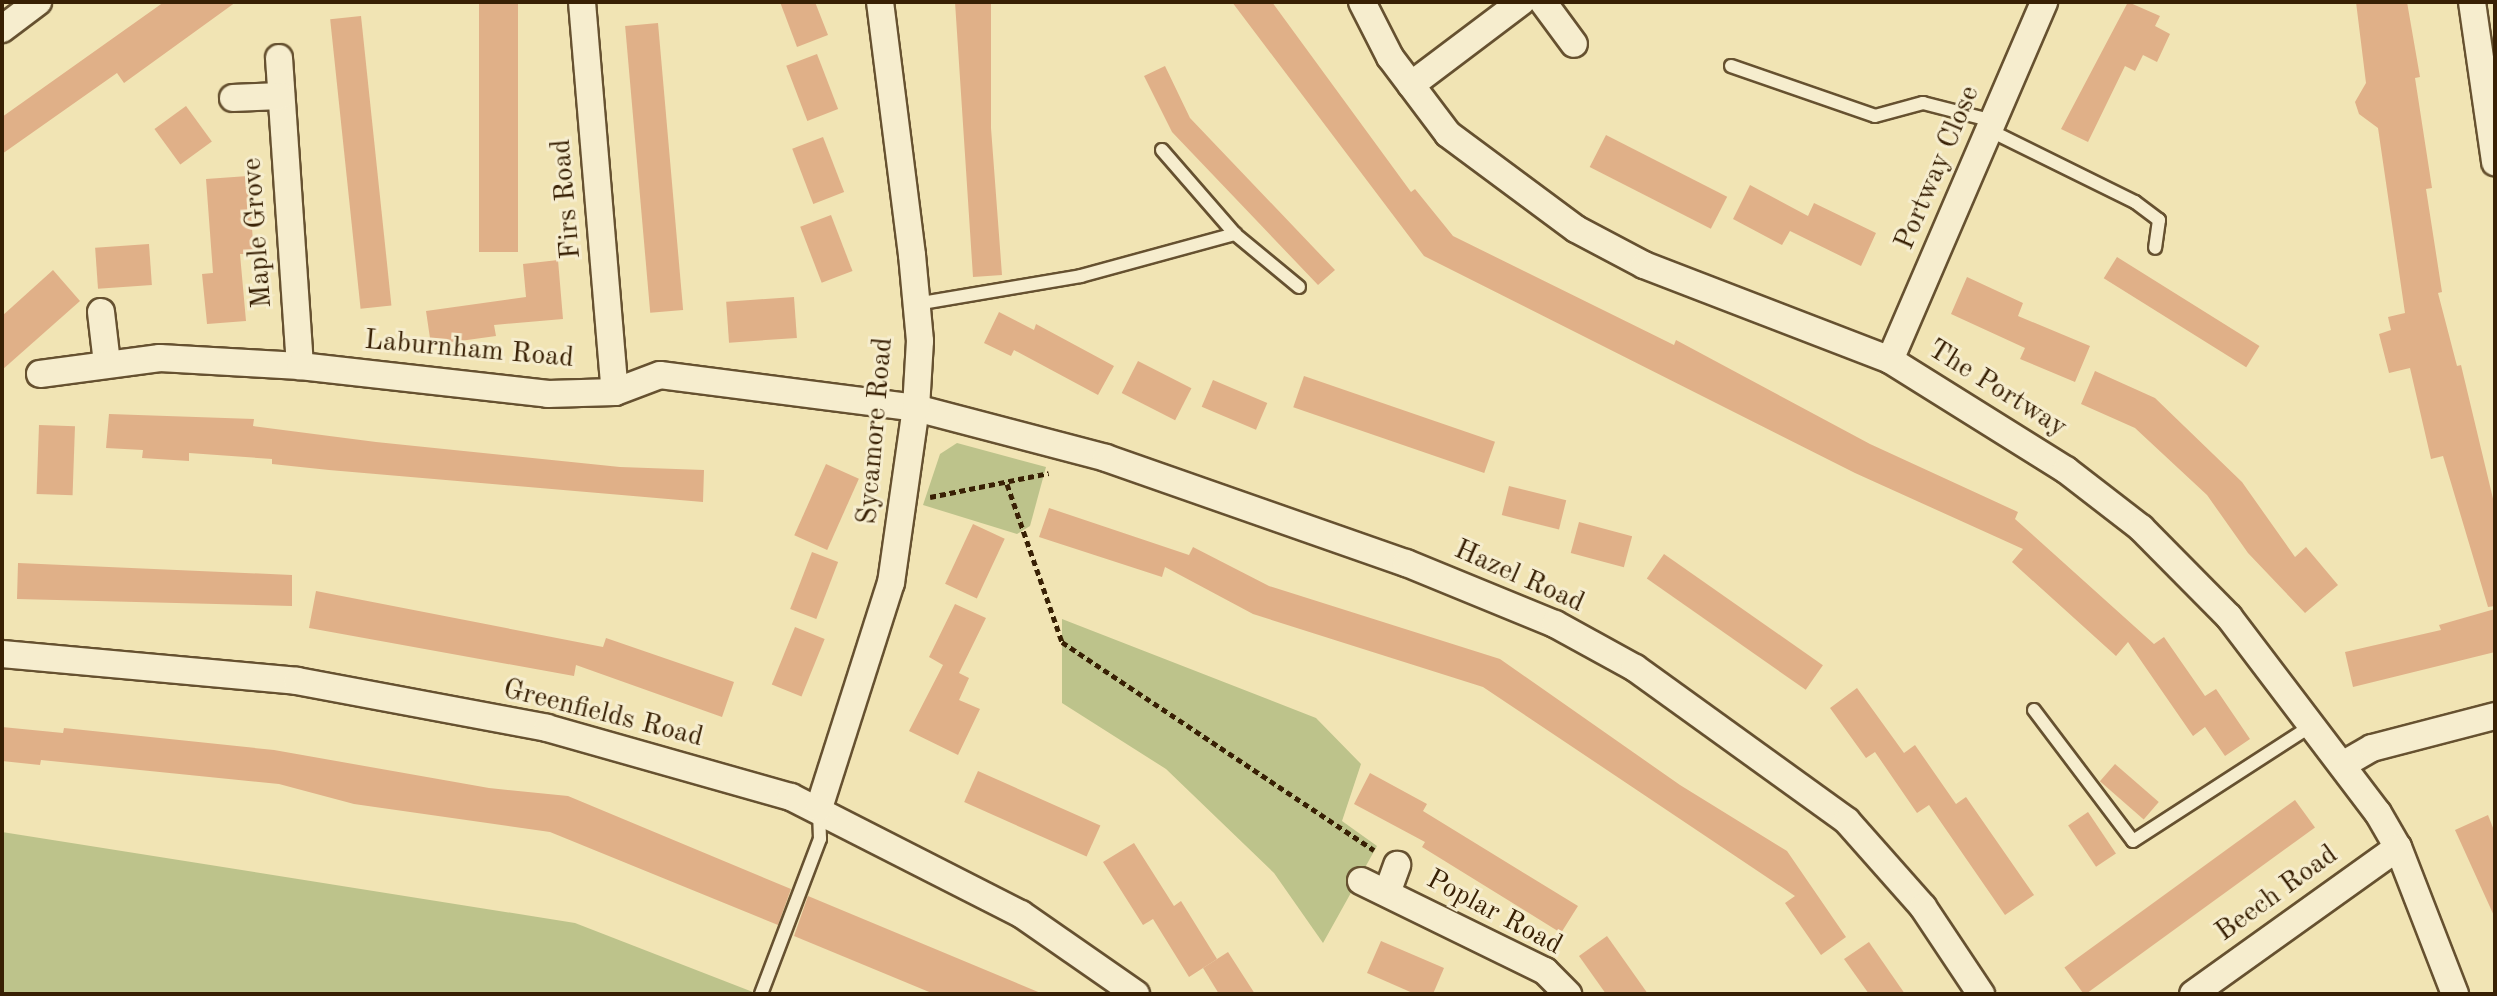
<!DOCTYPE html>
<html>
<head>
<meta charset="utf-8">
<style>
	body { margin:0 }
	#map { position:relative; width:2497px; height:996px; overflow:hidden; background:#f1e4b4; font-family:"Old Standard TT",serif }
	div>[style] { position:absolute }
	[style*='--x'] { left:calc(var(--x)*1px); top:calc(var(--y)*1px); width:calc(var(--w)*1px); rotate:calc(var(--a)*1deg) }
	.green>* { inset:0; background:#bdc38b }
	.building>* { inset:0; background:#e0b088; transform-origin:0 0 }
	.path>* { height:5px; margin-top:-2.5px; transform-origin:0; background:repeating-linear-gradient(90deg,#382004 0 6px,transparent 0 10px) }
	.roads { filter:drop-shadow(2px 0 #665130) drop-shadow(-2px 0 #665130) drop-shadow(0 2px #665130) drop-shadow(0 -2px #665130) }
	.lane>* { height:12px; margin:-6px; padding:0 6px; transform-origin:6px; border-radius:6px; background:#f6edce }
	.street>* { height:26px; margin:-13px; padding:0 13px; transform-origin:13px; border-radius:13px; background:#f6edce }
	span { translate:-50% -50%; white-space:nowrap; text-align:center; line-height:1.15; -webkit-text-stroke:6px #f6edce; paint-order:stroke }
	.street-label { font-size:28px; color:#382004 }
	.frame { position:absolute; inset:0; border:4px solid #382004; pointer-events:none }
</style>
</head>
<body>
<div id="map">
	<div class="green">
		<div style="clip-path:polygon(957px 443px,1046px 467px,1030px 526px,1017px 534px,923px 505px,940px 454px)"></div>
		<div style="clip-path:polygon(1062px 619px,1316px 718px,1361px 764px,1342px 821px,1377px 846px,1323px 943px,1274px 873px,1166px 769px,1062px 703px)"></div>
		<div style="clip-path:polygon(2px 832px,575px 923px,758px 994px,2px 994px)"></div>
	</div>
	<div class="building">
		<div style="clip-path:polygon(164px 2px,236px 2px,124px 83px,117px 73px,2px 154px,2px 117px)"></div>
		<div style="left:479px;top:2px;width:39px;height:250px"></div>
		<div style="clip-path:polygon(780px 2px,815px 2px,828px 35px,797px 47px)"></div>
		<div style="clip-path:polygon(955px 2px,991px 2px,991px 128px,1002px 275px,973px 277px)"></div>
		<div style="clip-path:polygon(1232px 2px,1272px 2px,1411px 192px,1415px 189px,1453px 236px,1674px 345px,1676px 340px,1870px 444px,2018px 512px,2015px 519px,2154px 644px,2164px 637px,2205px 696px,2216px 689px,2250px 739px,2225px 756px,2205px 727px,2193px 736px,2128px 642px,2116px 656px,2012px 562px,2023px 549px,1855px 473px,1424px 256px)"></div>
		<div style="clip-path:polygon(2128px 2px,2160px 16px,2155px 26px,2170px 34px,2157px 62px,2143px 55px,2135px 71px,2125px 66px,2088px 142px,2061px 129px)"></div>
		<div style="clip-path:polygon(2356px 2px,2407px 2px,2420px 77px,2415px 78px,2432px 188px,2426px 189px,2442px 292px,2438px 293px,2457px 366px,2461px 365px,2495px 507px,2495px 606px,2488px 607px,2443px 456px,2431px 459px,2410px 368px,2389px 373px,2379px 334px,2391px 330px,2388px 317px,2405px 313px,2378px 128px,2359px 114px,2355px 102px,2366px 83px)"></div>
		<div style="left:361px;top:16px;width:291px;height:31px;rotate:84deg"></div>
		<div style="left:658px;top:23px;width:288px;height:33px;rotate:85deg"></div>
		<div style="left:817px;top:54px;width:59px;height:33px;rotate:69deg"></div>
		<div style="clip-path:polygon(1165px 66px,1190px 118px,1335px 270px,1318px 285px,1172px 132px,1144px 76px)"></div>
		<div style="left:186px;top:106px;width:44px;height:39px;rotate:54deg"></div>
		<div style="left:1606px;top:135px;width:136px;height:36px;rotate:27deg"></div>
		<div style="left:823px;top:137px;width:59px;height:33px;rotate:69deg"></div>
		<div style="clip-path:polygon(248px 176px,254px 254px,240px 254px,246px 321px,207px 324px,202px 274px,213px 273px,206px 179px)"></div>
		<div style="clip-path:polygon(1750px 185px,1808px 216px,1814px 203px,1876px 233px,1861px 266px,1790px 231px,1782px 245px,1733px 219px)"></div>
		<div style="left:831px;top:215px;width:60px;height:33px;rotate:69deg"></div>
		<div style="left:149px;top:244px;width:41px;height:54px;rotate:86deg"></div>
		<div style="left:2117px;top:257px;width:168px;height:25px;rotate:32deg"></div>
		<div style="clip-path:polygon(558px 260px,563px 319px,494px 325px,496px 336px,431px 345px,426px 311px,526px 297px,523px 264px)"></div>
		<div style="clip-path:polygon(53px 270px,80px 301px,2px 370px,2px 316px)"></div>
		<div style="clip-path:polygon(1967px 277px,2023px 303px,2018px 316px,2090px 346px,2075px 382px,2020px 359px,2025px 348px,1951px 314px)"></div>
		<div style="left:794px;top:297px;width:41px;height:68px;rotate:86deg"></div>
		<div style="clip-path:polygon(999px 312px,1034px 330px,1036px 324px,1114px 366px,1098px 395px,1014px 350px,1011px 356px,984px 343px)"></div>
		<div style="left:1138px;top:361px;width:60px;height:36px;rotate:27deg"></div>
		<div style="clip-path:polygon(2095px 371px,2155px 398px,2242px 482px,2295px 557px,2306px 547px,2338px 585px,2305px 613px,2248px 553px,2207px 495px,2135px 428px,2081px 404px)"></div>
		<div style="left:1304px;top:376px;width:202px;height:33px;rotate:19deg"></div>
		<div style="left:1213px;top:380px;width:59px;height:29px;rotate:23deg"></div>
		<div style="clip-path:polygon(109px 414px,254px 419px,253px 426px,376px 442px,620px 467px,704px 470px,703px 502px,329px 470px,272px 464px,272px 459px,189px 453px,189px 461px,142px 458px,143px 450px,106px 448px)"></div>
		<div style="left:39px;top:425px;width:36px;height:69px;rotate:2deg"></div>
		<div style="left:826px;top:464px;width:36px;height:78px;rotate:24deg"></div>
		<div style="left:1509px;top:486px;width:59px;height:30px;rotate:14deg"></div>
		<div style="clip-path:polygon(1049px 508px,1189px 555px,1193px 547px,1269px 586px,1500px 659px,1680px 785px,1787px 851px,1846px 937px,1821px 955px,1785px 903px,1795px 896px,1483px 687px,1253px 614px,1165px 567px,1162px 577px,1039px 537px)"></div>
		<div style="left:1579px;top:522px;width:55px;height:32px;rotate:15deg"></div>
		<div style="left:973px;top:524px;width:35px;height:66px;rotate:25deg"></div>
		<div style="left:812px;top:552px;width:28px;height:61px;rotate:21deg"></div>
		<div style="left:1664px;top:554px;width:194px;height:30px;rotate:35deg"></div>
		<div style="clip-path:polygon(18px 563px,292px 575px,292px 606px,17px 599px)"></div>
		<div style="clip-path:polygon(316px 591px,603px 647px,606px 638px,734px 682px,722px 717px,576px 665px,574px 676px,309px 628px)"></div>
		<div style="clip-path:polygon(955px 604px,986px 618px,959px 673px,969px 678px,959px 700px,980px 709px,958px 755px,909px 731px,943px 665px,929px 657px)"></div>
		<div style="clip-path:polygon(2495px 609px,2495px 652px,2353px 687px,2345px 652px,2441px 630px,2439px 625px)"></div>
		<div style="left:795px;top:627px;width:32px;height:62px;rotate:22deg"></div>
		<div style="clip-path:polygon(1857px 688px,1904px 753px,1915px 745px,1956px 804px,1966px 797px,2034px 895px,2005px 915px,1929px 805px,1917px 813px,1875px 752px,1866px 758px,1830px 708px)"></div>
		<div style="clip-path:polygon(2px 727px,63px 733px,64px 728px,274px 750px,489px 788px,568px 796px,791px 889px,778px 925px,550px 832px,354px 804px,279px 784px,41px 760px,40px 765px,2px 761px)"></div>
		<div style="left:2115px;top:764px;width:58px;height:23px;rotate:41deg"></div>
		<div style="left:978px;top:771px;width:134px;height:34px;rotate:24deg"></div>
		<div style="clip-path:polygon(1370px 773px,1427px 804px,1423px 811px,1578px 906px,1561px 933px,1422px 847px,1425px 842px,1354px 804px)"></div>
		<div style="left:2295px;top:800px;width:34px;height:285px;rotate:54deg"></div>
		<div style="left:2088px;top:812px;width:50px;height:24px;rotate:56deg"></div>
		<div style="clip-path:polygon(2488px 815px,2495px 833px,2495px 918px,2455px 830px)"></div>
		<div style="clip-path:polygon(1134px 843px,1174px 906px,1181px 901px,1217px 959px,1189px 977px,1153px 919px,1143px 925px,1103px 862px)"></div>
		<div style="clip-path:polygon(808px 896px,1043px 994px,934px 994px,794px 936px)"></div>
		<div style="clip-path:polygon(1607px 936px,1648px 994px,1606px 994px,1579px 956px)"></div>
		<div style="clip-path:polygon(1381px 941px,1444px 968px,1433px 994px,1415px 994px,1367px 973px)"></div>
		<div style="clip-path:polygon(1869px 942px,1905px 994px,1869px 994px,1844px 959px)"></div>
		<div style="clip-path:polygon(1228px 952px,1255px 994px,1219px 994px,1203px 968px)"></div>
	</div>
	<div class="path">
		<div style="--x:1007;--y:484;--w:167;--a:70.8"></div>
		<div style="--x:1062;--y:642;--w:375;--a:33.7"></div>
		<div style="--x:930;--y:497;--w:121;--a:-11.4"></div>
	</div>
	<div class="roads">
		<div class="lane">
			<div style="--x:1731;--y:66;--w:152;--a:19.1"></div>
			<div style="--x:1875;--y:116;--w:50;--a:-15.2"></div>
			<div style="--x:1923;--y:103;--w:72;--a:14.4"></div>
			<div style="--x:1989;--y:130;--w:163;--a:26.3"></div>
			<div style="--x:2135;--y:202;--w:30;--a:37"></div>
			<div style="--x:2159;--y:220;--w:28;--a:98"></div>
			<div style="--x:1162;--y:150;--w:111;--a:49"></div>
			<div style="--x:1235;--y:234;--w:83;--a:39.6"></div>
			<div style="--x:916;--y:304;--w:167;--a:-9.6"></div>
			<div style="--x:1081;--y:276;--w:160;--a:-15.3"></div>
			<div style="--x:2034;--y:710;--w:164;--a:52.9"></div>
			<div style="--x:2133;--y:841;--w:216;--a:-32.9"></div>
			<div style="--x:761;--y:994;--w:166;--a:-69.2"></div>
			<div style="--x:820;--y:839;--w:27;--a:-92"></div>
		</div>
		<div class="street">
			<div style="--x:582;--y:2;--w:391;--a:85.2"></div>
			<div style="--x:1362;--y:2;--w:62;--a:63"></div>
			<div style="--x:1390;--y:57;--w:96;--a:53"></div>
			<div style="--x:1448;--y:134;--w:159;--a:36.6"></div>
			<div style="--x:1576;--y:229;--w:77;--a:27.9"></div>
			<div style="--x:1644;--y:265;--w:264;--a:21.1"></div>
			<div style="--x:1890;--y:360;--w:208;--a:32"></div>
			<div style="--x:2066;--y:470;--w:95;--a:37.7"></div>
			<div style="--x:2141;--y:528;--w:125;--a:45.3"></div>
			<div style="--x:2229;--y:617;--w:246;--a:52.8"></div>
			<div style="--x:2378;--y:813;--w:39;--a:60"></div>
			<div style="--x:2398;--y:847;--w:158;--a:68.8"></div>
			<div style="--x:1543;--y:2;--w:52;--a:53.6"></div>
			<div style="--x:2472;--y:2;--w:162;--a:81.8"></div>
			<div style="--x:2;--y:29;--w:45;--a:-36.9"></div>
			<div style="--x:279;--y:58;--w:309;--a:86.1"></div>
			<div style="--x:1411;--y:85;--w:138;--a:-37"></div>
			<div style="--x:233;--y:98;--w:47;--a:-2.4"></div>
			<div style="--x:101;--y:312;--w:51;--a:83.3"></div>
			<div style="--x:1890;--y:360;--w:390;--a:-66.7"></div>
			<div style="--x:40;--y:374;--w:121;--a:-7.6"></div>
			<div style="--x:160;--y:358;--w:140;--a:3.3"></div>
			<div style="--x:300;--y:366;--w:250;--a:6.4"></div>
			<div style="--x:548;--y:394;--w:67;--a:-1.7"></div>
			<div style="--x:615;--y:392;--w:48;--a:-20.7"></div>
			<div style="--x:660;--y:375;--w:258;--a:7.3"></div>
			<div style="--x:916;--y:408;--w:196;--a:14.7"></div>
			<div style="--x:1106;--y:458;--w:318;--a:19.3"></div>
			<div style="--x:1406;--y:563;--w:161;--a:22.3"></div>
			<div style="--x:1555;--y:624;--w:91;--a:28.8"></div>
			<div style="--x:1635;--y:668;--w:261;--a:35.8"></div>
			<div style="--x:1847;--y:821;--w:115;--a:48.5"></div>
			<div style="--x:1923;--y:907;--w:105;--a:56.3"></div>
			<div style="--x:2;--y:654;--w:296;--a:5.2"></div>
			<div style="--x:297;--y:681;--w:254;--a:10.6"></div>
			<div style="--x:547;--y:728;--w:254;--a:15.8"></div>
			<div style="--x:791;--y:797;--w:258;--a:27"></div>
			<div style="--x:1021;--y:914;--w:140;--a:34.8"></div>
			<div style="--x:2344;--y:764;--w:32;--a:-30"></div>
			<div style="--x:2372;--y:748;--w:127;--a:-14.6"></div>
			<div style="--x:819;--y:808;--w:236;--a:-72.3"></div>
			<div style="--x:891;--y:583;--w:177;--a:-81.9"></div>
			<div style="--x:916;--y:408;--w:67;--a:-86.6"></div>
			<div style="--x:920;--y:341;--w:86;--a:-95.3"></div>
			<div style="--x:912;--y:255;--w:255;--a:-97.2"></div>
			<div style="--x:1361;--y:881;--w:205;--a:26.1"></div>
			<div style="--x:1545;--y:971;--w:33;--a:45"></div>
			<div style="--x:1387;--y:893;--w:30;--a:-70"></div>
			<div style="--x:2193;--y:994;--w:252;--a:-35.6"></div>
		</div>
	</div>
	<div class="street-label">
		<span style="left:1938px;top:168px;rotate:-67deg">Portway Close</span>
		<span style="left:567px;top:199px;rotate:-95deg">Firs Road</span>
		<span style="left:258px;top:233px;rotate:-94deg">Maple Grove</span>
		<span style="left:469px;top:350px;rotate:5deg">Laburnham Road</span>
		<span style="left:1997px;top:389px;rotate:32deg">The Portway</span>
		<span style="left:876px;top:431px;rotate:-85deg">Sycamore Road</span>
		<span style="left:1519px;top:577px;rotate:24deg">Hazel Road</span>
		<span style="left:603px;top:714px;rotate:14deg">Greenfields Road</span>
		<span style="left:2277px;top:894px;rotate:-36deg">Beech Road</span>
		<span style="left:1494px;top:913px;rotate:28deg">Poplar Road</span>
	</div>
	<div class="frame"></div>
</div>
</body>
</html>
